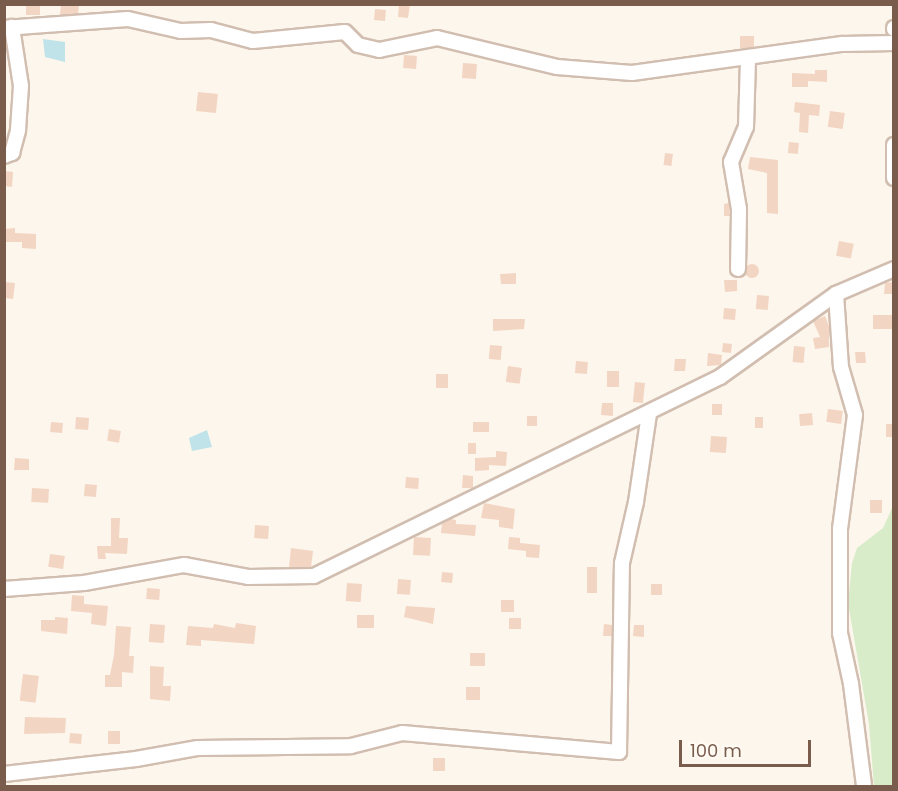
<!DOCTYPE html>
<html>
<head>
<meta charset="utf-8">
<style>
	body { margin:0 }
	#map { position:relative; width:898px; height:791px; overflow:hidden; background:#fdf6ec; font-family:Poppins,sans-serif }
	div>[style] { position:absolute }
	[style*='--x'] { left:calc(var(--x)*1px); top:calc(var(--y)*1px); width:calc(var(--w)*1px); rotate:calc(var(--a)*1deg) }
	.green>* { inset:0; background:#d8ecc9 }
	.water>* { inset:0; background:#bfe3e8 }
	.building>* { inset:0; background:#f3d5c3; transform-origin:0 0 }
	.round { border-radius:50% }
	.roads { filter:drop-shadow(2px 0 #d1beb0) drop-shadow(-2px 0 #d1beb0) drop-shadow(0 2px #d1beb0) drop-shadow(0 -2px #d1beb0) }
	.minor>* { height:14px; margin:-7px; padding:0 7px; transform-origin:7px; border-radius:7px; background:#fff }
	span { translate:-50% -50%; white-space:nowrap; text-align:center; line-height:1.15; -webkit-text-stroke:6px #fffaf3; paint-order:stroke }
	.frame { position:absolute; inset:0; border:6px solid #7a5c4d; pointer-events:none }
	.scale { position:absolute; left:679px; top:740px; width:132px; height:27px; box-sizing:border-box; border:3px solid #7a5c4d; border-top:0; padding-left:8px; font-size:18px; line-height:21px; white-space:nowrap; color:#7a5c4d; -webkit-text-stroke:4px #fffaf3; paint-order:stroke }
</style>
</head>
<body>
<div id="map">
	<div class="green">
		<div style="clip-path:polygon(893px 506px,893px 786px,874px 786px,869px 724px,848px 603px,852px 563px,857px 548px,883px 528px)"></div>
	</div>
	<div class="water">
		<div style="clip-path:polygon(43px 39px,65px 42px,65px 62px,45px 57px)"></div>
		<div style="clip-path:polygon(207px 430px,212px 447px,192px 451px,189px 438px)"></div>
	</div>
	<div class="building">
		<div style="left:26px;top:4px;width:14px;height:11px"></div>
		<div style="clip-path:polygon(61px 4px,79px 4px,78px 14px,60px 15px)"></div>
		<div style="clip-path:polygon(399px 4px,410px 4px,408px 18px,398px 17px)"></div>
		<div style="left:375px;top:9px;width:11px;height:11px;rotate:5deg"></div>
		<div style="left:740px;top:36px;width:14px;height:12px"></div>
		<div style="left:404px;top:55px;width:13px;height:13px;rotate:4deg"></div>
		<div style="left:463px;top:63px;width:14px;height:15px;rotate:4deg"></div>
		<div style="clip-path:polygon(815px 70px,827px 70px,827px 82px,808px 81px,808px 87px,792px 87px,792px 73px,815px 74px)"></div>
		<div style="left:198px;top:92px;width:20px;height:19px;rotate:6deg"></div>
		<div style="clip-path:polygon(795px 102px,820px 105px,819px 116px,809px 115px,808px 133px,799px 132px,800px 113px,794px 112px)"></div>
		<div style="left:830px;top:111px;width:15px;height:16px;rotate:8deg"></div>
		<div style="left:789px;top:142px;width:10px;height:11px;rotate:6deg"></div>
		<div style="left:665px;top:153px;width:8px;height:12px;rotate:7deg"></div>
		<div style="clip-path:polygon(750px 157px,778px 160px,778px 214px,767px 213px,767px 173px,748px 169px)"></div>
		<div style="clip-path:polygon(4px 171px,13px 172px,12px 187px,4px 186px)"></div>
		<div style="clip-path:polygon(729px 203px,730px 216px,724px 216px,724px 204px)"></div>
		<div style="clip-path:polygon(15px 228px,15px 233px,36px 234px,36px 249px,22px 248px,22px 242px,4px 242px,4px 229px)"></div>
		<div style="left:839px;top:241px;width:15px;height:15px;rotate:11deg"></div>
		<div class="round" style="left:745px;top:264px;width:14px;height:14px"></div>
		<div style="clip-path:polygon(516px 273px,516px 284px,501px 284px,500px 274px)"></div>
		<div style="clip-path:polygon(724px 280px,737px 280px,737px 291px,725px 292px)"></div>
		<div style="clip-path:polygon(4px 282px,15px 283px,13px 299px,4px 298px)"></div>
		<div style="clip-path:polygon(894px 282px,894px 294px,884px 294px,885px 283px)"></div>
		<div style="left:757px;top:295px;width:12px;height:14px;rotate:5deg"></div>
		<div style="left:724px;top:308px;width:12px;height:11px;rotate:5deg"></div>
		<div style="left:894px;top:315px;width:14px;height:21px;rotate:90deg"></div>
		<div style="clip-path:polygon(825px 316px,829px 326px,829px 347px,815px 349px,813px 338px,820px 337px,813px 321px)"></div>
		<div style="clip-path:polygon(493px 319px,525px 319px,524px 329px,493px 331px)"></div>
		<div style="left:723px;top:343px;width:9px;height:9px;rotate:6deg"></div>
		<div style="left:490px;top:345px;width:12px;height:14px;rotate:5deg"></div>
		<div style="left:794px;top:346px;width:11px;height:16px;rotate:5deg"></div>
		<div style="clip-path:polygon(855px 352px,865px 352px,866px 363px,856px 363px)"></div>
		<div style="clip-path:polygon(708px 353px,722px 355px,721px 365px,707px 366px)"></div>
		<div style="clip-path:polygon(675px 359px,686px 359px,685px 371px,674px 371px)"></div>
		<div style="left:576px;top:361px;width:12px;height:12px;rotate:5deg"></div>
		<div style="left:508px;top:366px;width:14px;height:16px;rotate:8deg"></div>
		<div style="left:607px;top:371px;width:12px;height:16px"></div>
		<div style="left:436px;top:374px;width:12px;height:14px"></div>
		<div style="left:635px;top:382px;width:10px;height:20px;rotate:6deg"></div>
		<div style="clip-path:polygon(602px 403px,613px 403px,613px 416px,601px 415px)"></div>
		<div style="left:712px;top:404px;width:10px;height:11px"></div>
		<div style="left:828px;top:409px;width:15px;height:13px;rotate:8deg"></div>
		<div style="left:812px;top:413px;width:12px;height:13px;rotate:85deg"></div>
		<div style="left:527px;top:416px;width:10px;height:10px"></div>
		<div style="left:76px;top:417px;width:13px;height:12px;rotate:4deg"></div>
		<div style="left:755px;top:417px;width:8px;height:11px"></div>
		<div style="left:51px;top:422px;width:12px;height:10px;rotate:5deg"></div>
		<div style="left:473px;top:422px;width:16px;height:10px"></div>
		<div style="left:886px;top:424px;width:8px;height:13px"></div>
		<div style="left:109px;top:429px;width:12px;height:12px;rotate:9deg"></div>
		<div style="left:711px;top:436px;width:16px;height:16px;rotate:4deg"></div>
		<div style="left:468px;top:443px;width:8px;height:11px"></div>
		<div style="clip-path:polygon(496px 451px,507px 452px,506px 466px,489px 465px,489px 470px,475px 471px,475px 458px,496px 457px)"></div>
		<div style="clip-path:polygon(15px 458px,29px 459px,29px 470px,14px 470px)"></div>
		<div style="clip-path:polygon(463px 475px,473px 476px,473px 488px,462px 488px)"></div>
		<div style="left:406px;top:477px;width:13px;height:11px;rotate:4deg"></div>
		<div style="left:85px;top:484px;width:12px;height:12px;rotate:5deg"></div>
		<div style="left:32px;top:488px;width:17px;height:14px;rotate:3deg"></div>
		<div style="left:870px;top:500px;width:12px;height:13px"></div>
		<div style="clip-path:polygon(484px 503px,515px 509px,513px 529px,499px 527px,499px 520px,481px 518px)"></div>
		<div style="clip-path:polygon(111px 518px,120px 518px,119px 538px,128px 538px,127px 554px,105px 553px,106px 559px,98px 559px,97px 546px,111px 546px)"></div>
		<div style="clip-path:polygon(451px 519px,456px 520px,456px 524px,476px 525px,475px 536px,441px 533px,442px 523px)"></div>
		<div style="left:255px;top:525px;width:14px;height:13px;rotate:4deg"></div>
		<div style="left:414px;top:537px;width:17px;height:18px;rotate:3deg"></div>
		<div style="clip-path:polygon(509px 537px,520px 538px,520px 543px,540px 545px,539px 558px,526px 557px,526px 551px,508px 549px)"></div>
		<div style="clip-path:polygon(291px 548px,313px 551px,311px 567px,289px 567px)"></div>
		<div style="left:50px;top:554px;width:15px;height:13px;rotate:8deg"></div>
		<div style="left:587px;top:567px;width:10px;height:26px"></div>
		<div style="left:442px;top:572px;width:11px;height:10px;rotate:5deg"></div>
		<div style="left:398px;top:579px;width:13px;height:15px;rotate:4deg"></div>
		<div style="left:347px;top:583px;width:15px;height:18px;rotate:4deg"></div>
		<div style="left:662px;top:584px;width:11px;height:11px;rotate:90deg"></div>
		<div style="left:147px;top:588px;width:13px;height:11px;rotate:4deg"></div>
		<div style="clip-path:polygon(72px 595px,84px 596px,84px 604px,108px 606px,106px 626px,91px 624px,92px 613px,71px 611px)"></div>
		<div style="left:501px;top:600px;width:13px;height:12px"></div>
		<div style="clip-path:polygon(406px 606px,435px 608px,433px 624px,404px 617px)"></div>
		<div style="left:357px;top:615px;width:17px;height:13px"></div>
		<div style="clip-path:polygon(55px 617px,68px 618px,67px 634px,41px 631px,41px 620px,55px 620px)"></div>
		<div style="left:509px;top:618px;width:12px;height:11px"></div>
		<div style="clip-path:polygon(236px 623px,256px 626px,254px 644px,201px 640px,201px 646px,186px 645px,188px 626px,213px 628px,214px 624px,235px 628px)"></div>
		<div style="left:150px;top:624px;width:15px;height:18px;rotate:4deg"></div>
		<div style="clip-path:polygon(604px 624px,612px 625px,612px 636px,603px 636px)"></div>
		<div style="clip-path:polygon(634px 625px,644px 625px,644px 637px,633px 636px)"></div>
		<div style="clip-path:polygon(116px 626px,131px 627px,129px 656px,134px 656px,133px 673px,122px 672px,122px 687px,105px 687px,105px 675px,110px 675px,114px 655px)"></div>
		<div style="left:470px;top:653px;width:15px;height:13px"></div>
		<div style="clip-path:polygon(150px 666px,164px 667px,163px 686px,171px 686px,170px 701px,150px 699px)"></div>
		<div style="left:23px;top:674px;width:16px;height:27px;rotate:7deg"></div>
		<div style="left:466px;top:687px;width:14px;height:13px"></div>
		<div style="clip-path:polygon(25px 717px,66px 718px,65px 733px,24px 734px)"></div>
		<div style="left:108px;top:731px;width:12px;height:13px"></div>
		<div style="left:70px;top:733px;width:12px;height:10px;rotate:5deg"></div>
		<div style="left:433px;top:758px;width:12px;height:13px"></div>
	</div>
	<div class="roads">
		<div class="minor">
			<div style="--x:4;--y:28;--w:124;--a:-4.2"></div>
			<div style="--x:128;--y:19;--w:54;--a:12.8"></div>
			<div style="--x:181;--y:31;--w:30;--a:-2"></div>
			<div style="--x:211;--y:30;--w:43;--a:14.7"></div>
			<div style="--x:253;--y:41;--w:92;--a:-5.6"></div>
			<div style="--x:345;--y:32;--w:18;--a:45"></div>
			<div style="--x:358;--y:45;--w:22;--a:13"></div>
			<div style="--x:379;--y:50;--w:59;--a:-11.7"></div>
			<div style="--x:437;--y:38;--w:123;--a:13.6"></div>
			<div style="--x:557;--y:67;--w:75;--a:4.6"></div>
			<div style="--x:632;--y:73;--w:212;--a:-7.9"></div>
			<div style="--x:842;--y:44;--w:52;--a:-1.1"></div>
			<div style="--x:894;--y:28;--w:1;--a:90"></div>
			<div style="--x:894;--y:145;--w:33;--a:90"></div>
			<div style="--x:4;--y:156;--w:9;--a:-21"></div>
			<div style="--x:12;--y:153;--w:24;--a:-75"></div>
			<div style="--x:18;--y:130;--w:44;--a:-86.1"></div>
			<div style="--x:21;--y:86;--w:60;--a:-98.7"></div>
			<div style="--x:738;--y:269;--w:60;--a:-89"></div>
			<div style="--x:739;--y:209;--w:48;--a:-99.7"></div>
			<div style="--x:731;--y:162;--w:38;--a:-67"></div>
			<div style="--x:746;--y:127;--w:68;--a:-88.3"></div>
			<div style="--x:836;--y:294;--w:73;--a:86.1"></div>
			<div style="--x:841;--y:367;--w:50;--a:73.7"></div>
			<div style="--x:855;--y:415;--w:115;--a:97.5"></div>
			<div style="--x:840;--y:529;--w:104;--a:90"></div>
			<div style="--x:840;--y:633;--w:52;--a:77.8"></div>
			<div style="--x:851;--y:684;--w:103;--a:82.7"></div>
			<div style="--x:4;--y:589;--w:80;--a:-4.3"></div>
			<div style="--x:84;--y:583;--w:102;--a:-10.2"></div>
			<div style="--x:184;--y:565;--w:65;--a:10.6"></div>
			<div style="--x:248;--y:577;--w:66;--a:-0.9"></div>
			<div style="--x:314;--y:576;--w:452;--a:-26.1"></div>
			<div style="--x:720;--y:377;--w:143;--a:-35.6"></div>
			<div style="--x:836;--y:294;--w:63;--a:-23.3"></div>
			<div style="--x:4;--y:774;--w:133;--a:-6.5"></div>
			<div style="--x:136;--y:759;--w:63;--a:-10.1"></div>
			<div style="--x:198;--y:748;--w:153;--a:-0.7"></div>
			<div style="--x:351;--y:746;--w:53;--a:-14.3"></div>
			<div style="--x:402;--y:733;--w:218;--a:5"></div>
			<div style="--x:619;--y:752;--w:189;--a:-89.1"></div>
			<div style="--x:622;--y:563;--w:63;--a:-77.1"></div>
			<div style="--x:636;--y:502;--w:89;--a:-81.6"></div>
		</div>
	</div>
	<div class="frame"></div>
	<div class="scale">100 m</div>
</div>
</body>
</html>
